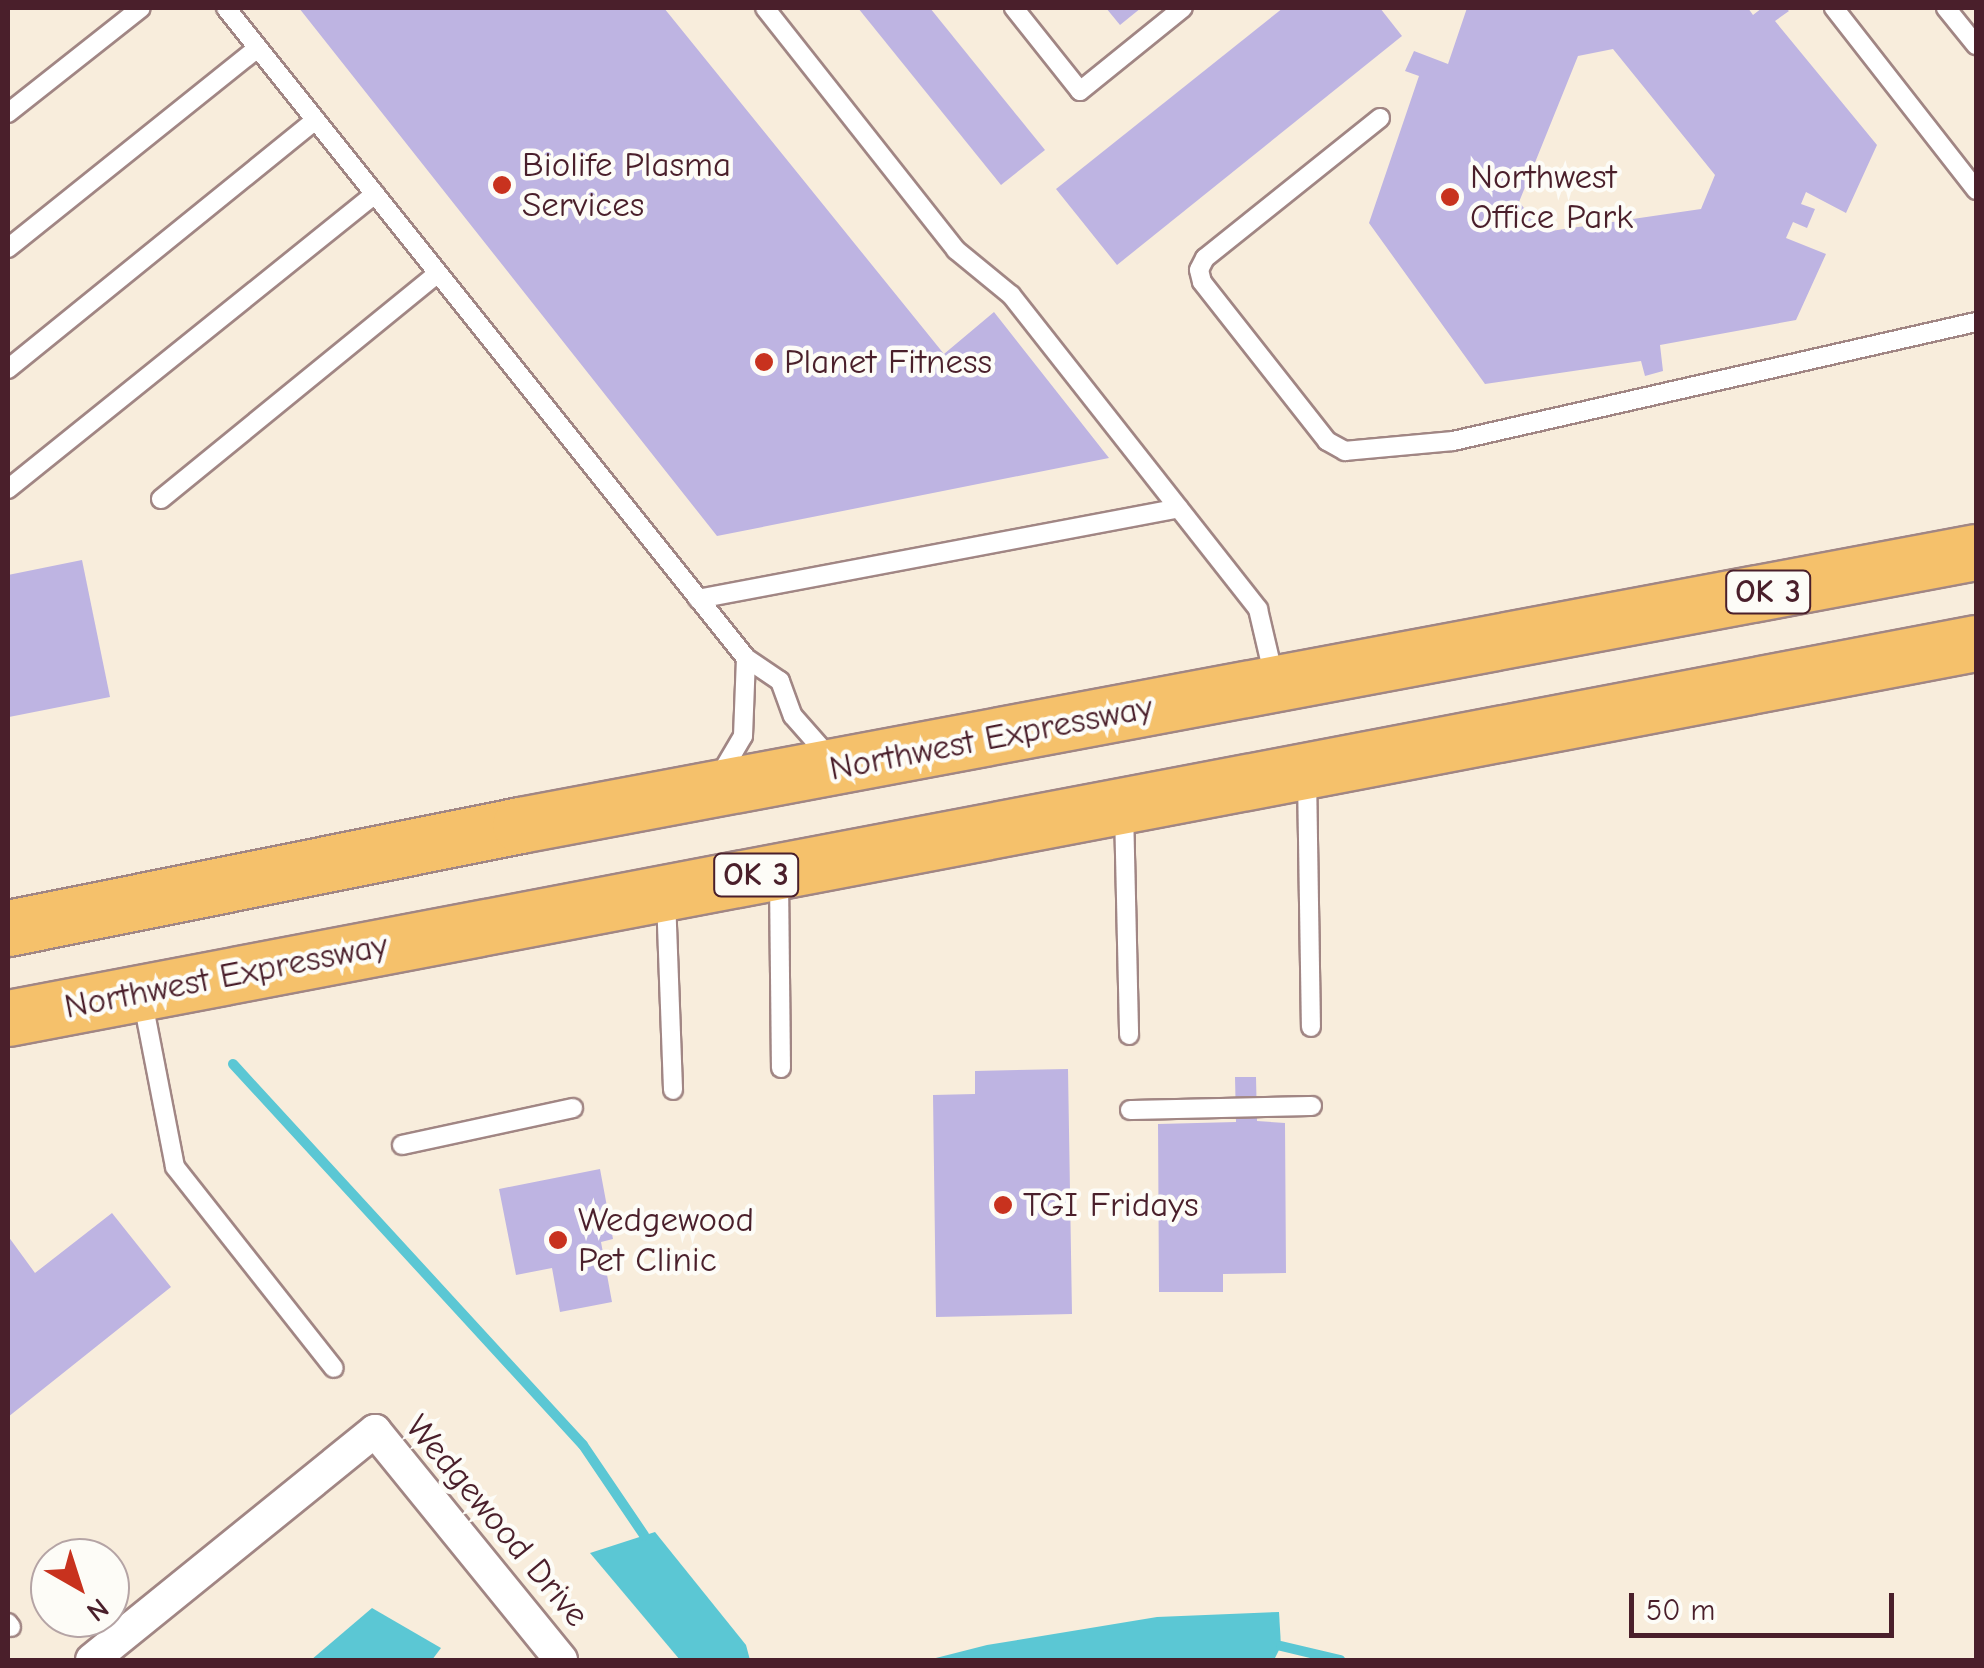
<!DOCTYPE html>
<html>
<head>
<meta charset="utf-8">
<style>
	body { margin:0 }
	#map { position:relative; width:1984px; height:1668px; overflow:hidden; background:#f8eddc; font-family:"Comic Neue",sans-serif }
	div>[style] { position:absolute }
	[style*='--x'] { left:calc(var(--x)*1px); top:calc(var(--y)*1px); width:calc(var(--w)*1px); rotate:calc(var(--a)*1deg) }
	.water>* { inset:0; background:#5bc7d4 }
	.stream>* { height:10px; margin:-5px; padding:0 5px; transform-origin:5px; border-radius:5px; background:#5bc7d4 }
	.building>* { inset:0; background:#beb4e2 }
	.roads { filter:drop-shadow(2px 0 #a18684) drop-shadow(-2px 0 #a18684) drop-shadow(0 2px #a18684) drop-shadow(0 -2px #a18684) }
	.lane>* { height:18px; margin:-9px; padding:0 9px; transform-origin:9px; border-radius:9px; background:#fff }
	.street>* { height:32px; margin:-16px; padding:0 16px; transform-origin:16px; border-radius:16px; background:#fff }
	.highway>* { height:55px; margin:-27.5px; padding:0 27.5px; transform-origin:27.5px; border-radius:27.5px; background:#f5c16b }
	.dots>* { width:28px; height:28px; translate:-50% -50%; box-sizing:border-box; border:5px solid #fdfcf7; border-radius:50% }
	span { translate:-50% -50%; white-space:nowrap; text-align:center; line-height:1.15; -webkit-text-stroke:9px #fdfcf7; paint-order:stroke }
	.shield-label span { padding:2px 8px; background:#fdfcf7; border:2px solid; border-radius:8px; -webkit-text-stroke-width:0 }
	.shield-label { font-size:32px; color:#4a1f2b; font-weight:700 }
	.poi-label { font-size:35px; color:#4a1f2b }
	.left { translate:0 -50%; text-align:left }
	.street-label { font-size:35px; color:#4a1f2b }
	.frame { position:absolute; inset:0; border:10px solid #4a1f2b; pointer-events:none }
	.north { position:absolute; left:30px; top:1538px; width:100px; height:100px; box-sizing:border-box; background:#fdfcf7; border:2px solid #b5a4a5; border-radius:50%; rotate:141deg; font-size:28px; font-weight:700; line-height:40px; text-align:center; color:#4a1f2b }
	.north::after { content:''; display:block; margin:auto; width:35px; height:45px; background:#c8321e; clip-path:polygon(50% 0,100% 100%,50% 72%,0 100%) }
	.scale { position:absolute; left:1629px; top:1593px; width:265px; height:45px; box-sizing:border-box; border:5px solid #4a1f2b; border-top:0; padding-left:12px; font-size:30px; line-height:35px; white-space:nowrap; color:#4a1f2b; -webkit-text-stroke:8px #fdfcf7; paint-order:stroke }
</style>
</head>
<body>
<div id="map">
	<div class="water">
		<div style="clip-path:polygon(655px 1532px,746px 1645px,750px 1660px,680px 1660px,590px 1553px)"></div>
		<div style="clip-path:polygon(372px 1608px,441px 1648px,432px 1660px,311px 1660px)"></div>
		<div style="clip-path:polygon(1279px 1612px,1281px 1646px,1274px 1660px,928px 1660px,987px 1645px,1157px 1617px)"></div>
	</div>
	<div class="stream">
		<div style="--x:233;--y:1064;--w:517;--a:47.43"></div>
		<div style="--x:583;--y:1445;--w:109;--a:55.9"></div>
		<div style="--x:1281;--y:1646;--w:61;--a:13.3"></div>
	</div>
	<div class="building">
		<div style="clip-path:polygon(299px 8px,664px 8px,944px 354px,994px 312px,1109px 458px,717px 536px)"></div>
		<div style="clip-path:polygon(858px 8px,930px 8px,1045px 150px,1001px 185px)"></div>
		<div style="clip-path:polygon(1106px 8px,1141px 8px,1120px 25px)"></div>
		<div style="clip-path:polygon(1283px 8px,1380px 8px,1402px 36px,1117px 265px,1056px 189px)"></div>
		<div style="clip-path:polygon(evenodd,1467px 8px,1748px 8px,1753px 15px,1762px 8px,1786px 8px,1789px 11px,1775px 21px,1877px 145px,1846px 213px,1806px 192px,1801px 204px,1815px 209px,1807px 228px,1793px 222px,1786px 238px,1826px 254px,1796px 320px,1660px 345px,1663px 371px,1645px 376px,1641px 361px,1485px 384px,1369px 223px,1419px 76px,1405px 71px,1414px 51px,1448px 64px,1467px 8px,1613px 49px,1715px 175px,1701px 209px,1544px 232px,1519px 202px,1578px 56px,1613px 49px)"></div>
		<div style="clip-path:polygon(82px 560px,110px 697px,9px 717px,8px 575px)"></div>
		<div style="clip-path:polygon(1068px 1069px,1072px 1314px,936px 1317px,933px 1095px,975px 1094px,975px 1071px)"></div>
		<div style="clip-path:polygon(1235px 1077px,1256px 1077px,1257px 1121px,1285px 1123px,1286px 1273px,1223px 1274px,1223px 1292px,1159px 1292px,1158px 1124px,1236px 1122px)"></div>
		<div style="clip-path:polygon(600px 1169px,613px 1239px,601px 1242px,612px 1302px,560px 1312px,552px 1268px,516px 1275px,499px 1189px)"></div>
		<div style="clip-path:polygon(112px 1213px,171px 1287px,8px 1417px,8px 1236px,35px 1273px)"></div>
	</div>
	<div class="roads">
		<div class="lane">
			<div style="--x:226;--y:8;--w:832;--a:51.34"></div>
			<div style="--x:746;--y:658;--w:41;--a:34.1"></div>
			<div style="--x:780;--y:681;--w:37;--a:70"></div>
			<div style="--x:793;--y:716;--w:56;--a:48.6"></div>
			<div style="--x:765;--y:8;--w:308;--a:51.7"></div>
			<div style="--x:956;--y:250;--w:71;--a:39.3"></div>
			<div style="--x:1011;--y:295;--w:400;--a:51.8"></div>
			<div style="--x:1258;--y:609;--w:70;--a:76.8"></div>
			<div style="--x:1014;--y:8;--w:106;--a:51.5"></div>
			<div style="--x:1080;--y:91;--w:132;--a:-38.9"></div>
			<div style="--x:1834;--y:8;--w:231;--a:52"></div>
			<div style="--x:1946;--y:8;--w:48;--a:51"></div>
			<div style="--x:8;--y:113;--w:169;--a:-38.3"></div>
			<div style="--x:1380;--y:118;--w:224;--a:141.3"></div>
			<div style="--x:1205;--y:258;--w:13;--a:117"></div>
			<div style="--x:1199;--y:270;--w:12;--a:76"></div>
			<div style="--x:1202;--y:282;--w:202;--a:51.8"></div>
			<div style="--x:1327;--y:441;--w:21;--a:29"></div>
			<div style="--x:1345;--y:451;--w:108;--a:-5.3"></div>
			<div style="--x:1453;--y:441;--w:536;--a:-12.82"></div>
			<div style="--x:8;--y:248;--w:320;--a:-38.7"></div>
			<div style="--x:8;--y:369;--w:396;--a:-39"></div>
			<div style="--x:8;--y:489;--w:471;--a:-38.8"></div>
			<div style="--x:161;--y:499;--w:357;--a:-39.2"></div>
			<div style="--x:698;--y:599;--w:489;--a:-10.7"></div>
			<div style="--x:720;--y:775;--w:45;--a:-59.5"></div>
			<div style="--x:743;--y:736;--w:78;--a:-87.8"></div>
			<div style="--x:1307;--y:776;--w:251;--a:89.1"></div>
			<div style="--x:1124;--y:810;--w:225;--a:88.7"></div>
			<div style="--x:779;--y:879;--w:189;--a:89.4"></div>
			<div style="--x:666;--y:898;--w:192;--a:87.9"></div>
			<div style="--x:142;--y:997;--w:173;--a:79"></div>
			<div style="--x:175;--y:1167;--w:256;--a:51.7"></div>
			<div style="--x:1130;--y:1110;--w:182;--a:-1.3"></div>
			<div style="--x:402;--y:1145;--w:175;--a:-12.2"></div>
			<div style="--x:8;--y:1623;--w:5;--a:53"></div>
		</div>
		<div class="street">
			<div style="--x:92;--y:1660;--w:364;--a:-39"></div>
			<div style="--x:375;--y:1431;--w:295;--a:50.9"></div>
		</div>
		<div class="highway">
			<div style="--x:8;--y:928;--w:522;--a:-11.37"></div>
			<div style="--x:520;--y:825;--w:1481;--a:-10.62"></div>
			<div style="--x:8;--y:1018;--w:2003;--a:-10.79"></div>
		</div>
	</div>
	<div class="dots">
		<div style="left:502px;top:185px;background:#c8321e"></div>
		<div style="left:1450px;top:197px;background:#c8321e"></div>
		<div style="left:764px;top:362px;background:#c8321e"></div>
		<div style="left:1003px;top:1205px;background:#c8321e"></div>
		<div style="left:558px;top:1240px;background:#c8321e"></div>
	</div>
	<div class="shield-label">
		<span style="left:1768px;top:592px">OK 3</span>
		<span style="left:756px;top:875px">OK 3</span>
	</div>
	<div class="poi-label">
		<span class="left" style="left:522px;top:185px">Biolife Plasma<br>Services</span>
		<span class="left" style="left:1470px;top:197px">Northwest<br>Office Park</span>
		<span class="left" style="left:784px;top:362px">Planet Fitness</span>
		<span class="left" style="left:1023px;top:1205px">TGI Fridays</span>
		<span class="left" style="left:578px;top:1240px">Wedgewood<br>Pet Clinic</span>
	</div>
	<div class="street-label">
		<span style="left:991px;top:738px;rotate:-11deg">Northwest Expressway</span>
		<span style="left:226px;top:976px;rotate:-11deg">Northwest Expressway</span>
		<span style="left:497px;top:1521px;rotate:50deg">Wedgewood Drive</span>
	</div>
	<div class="frame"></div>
	<div class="north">N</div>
	<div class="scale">50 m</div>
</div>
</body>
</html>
